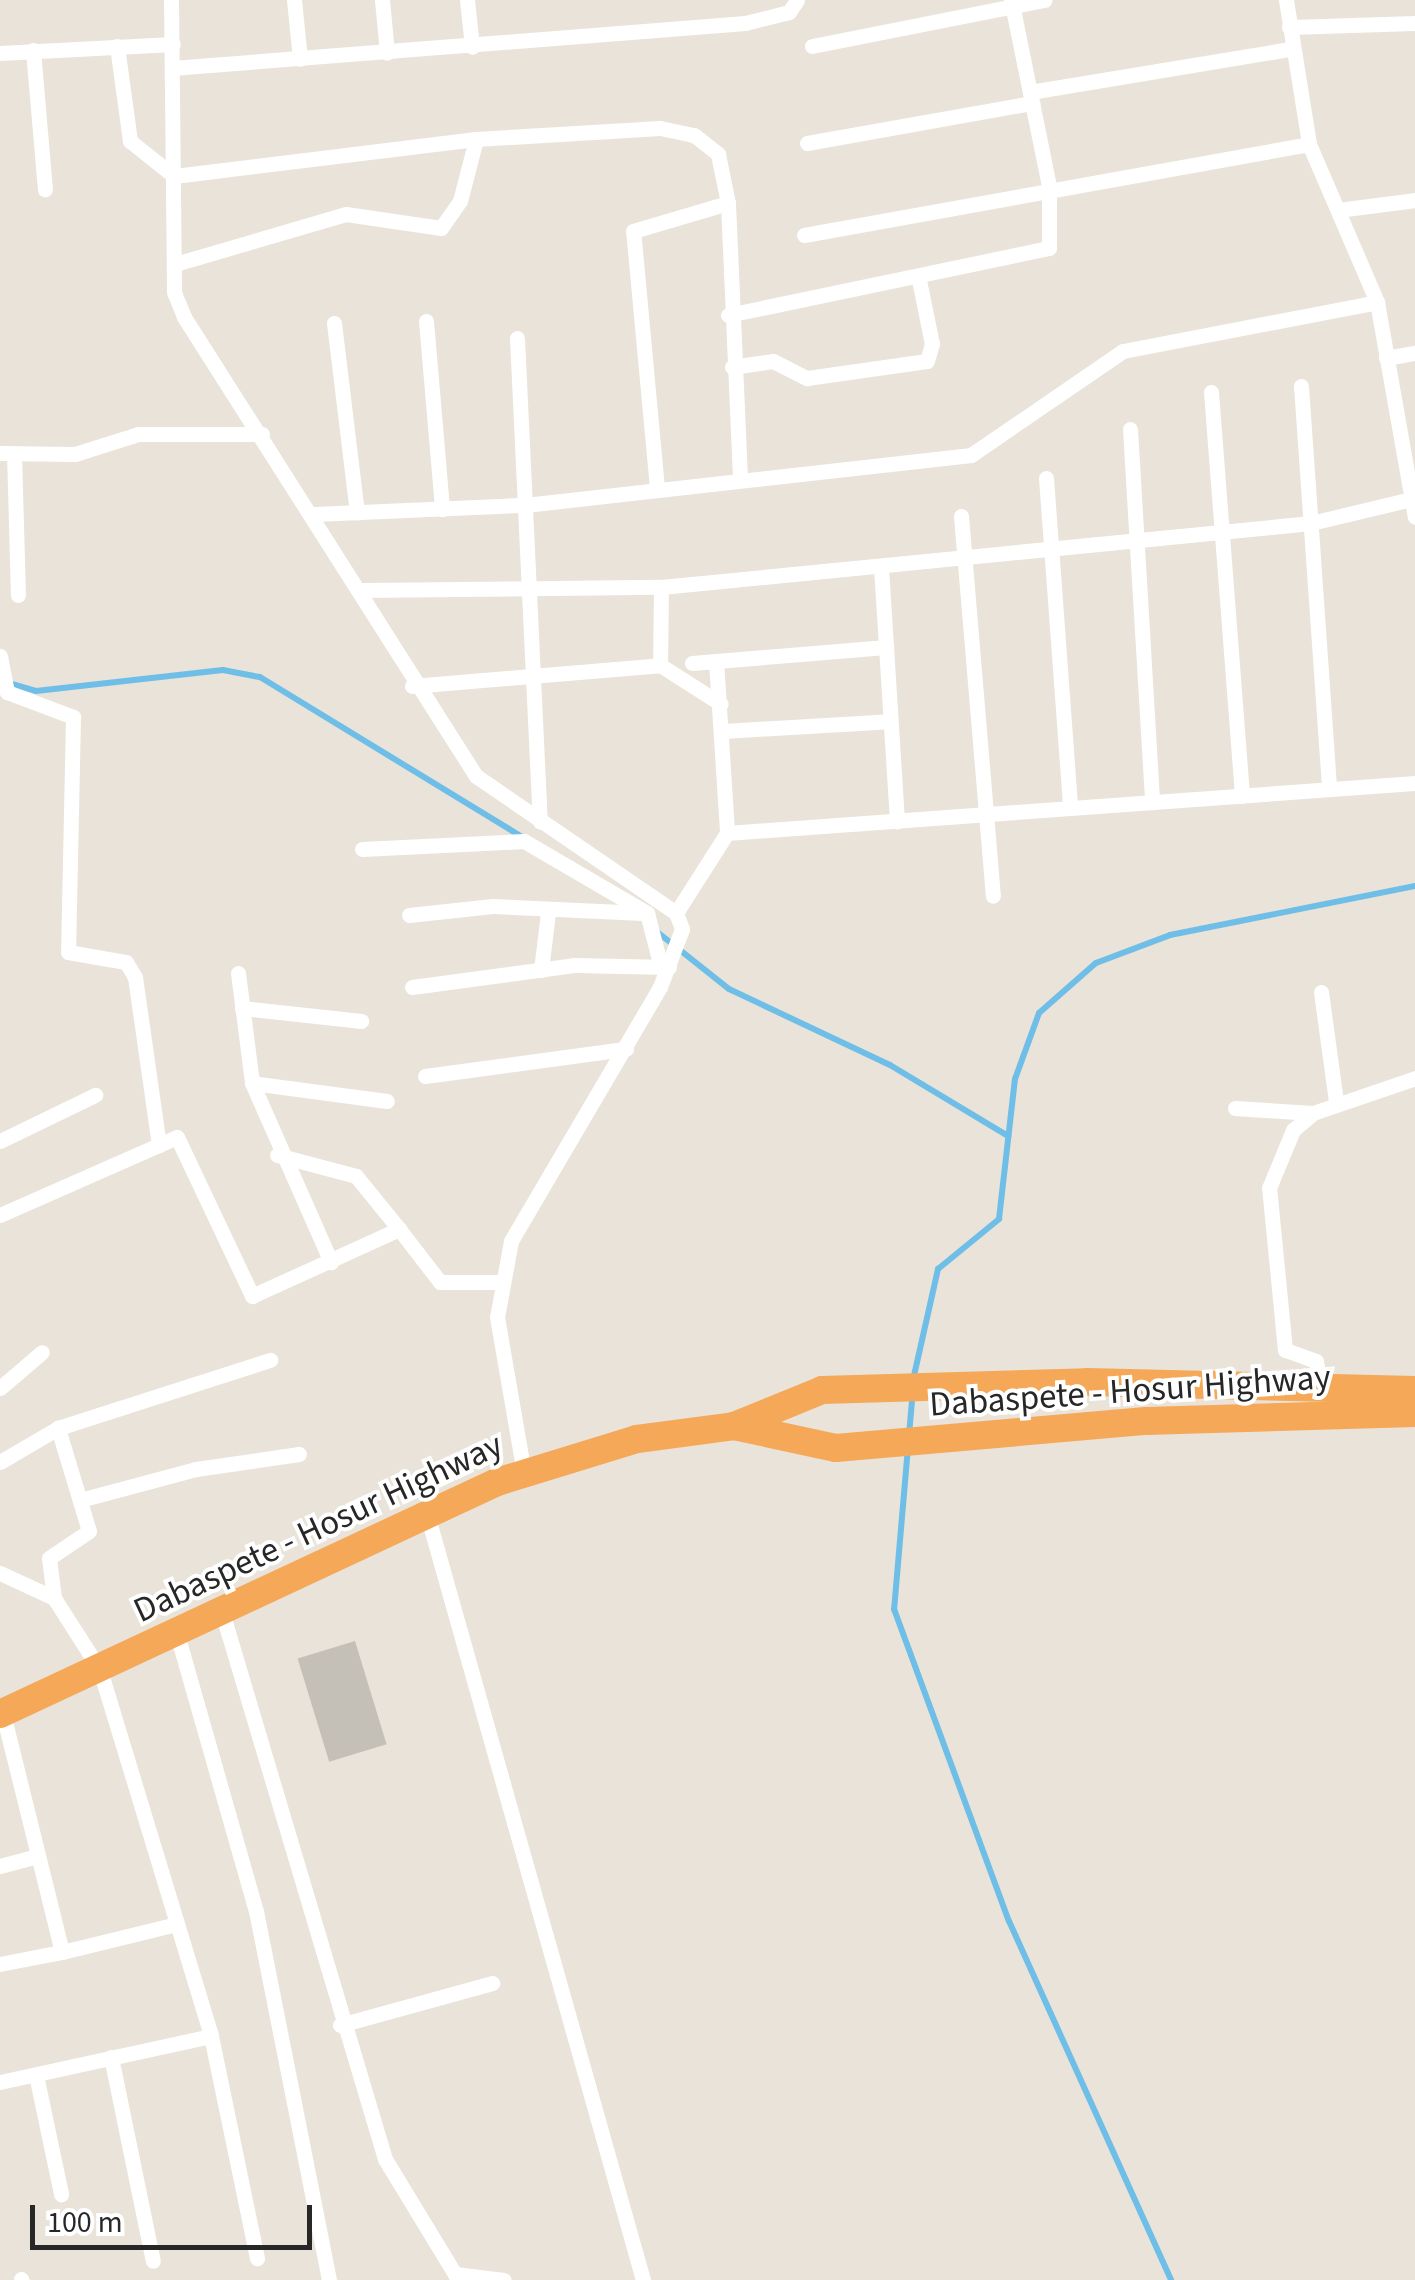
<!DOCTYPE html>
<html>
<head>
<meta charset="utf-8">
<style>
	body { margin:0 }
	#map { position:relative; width:1415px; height:2280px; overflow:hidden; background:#e9e3d9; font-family:"Source Sans 3",sans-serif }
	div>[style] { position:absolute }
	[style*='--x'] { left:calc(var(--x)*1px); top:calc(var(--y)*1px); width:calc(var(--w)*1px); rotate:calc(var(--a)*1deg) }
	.stream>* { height:6px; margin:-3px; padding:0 3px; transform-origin:3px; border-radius:3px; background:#6fbee7 }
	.building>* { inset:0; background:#c4c0b8; transform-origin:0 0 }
	.street>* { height:15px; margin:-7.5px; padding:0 7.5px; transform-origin:7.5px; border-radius:7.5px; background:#fff }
	.highway>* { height:28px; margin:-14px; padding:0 14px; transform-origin:14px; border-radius:14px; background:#f5a857 }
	span { translate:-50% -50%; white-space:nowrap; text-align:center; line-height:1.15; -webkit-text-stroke:8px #fff; paint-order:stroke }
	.street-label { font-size:35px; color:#272727 }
	.scale { position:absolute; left:30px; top:2205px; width:282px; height:45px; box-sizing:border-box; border:5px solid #272727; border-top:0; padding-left:12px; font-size:30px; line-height:35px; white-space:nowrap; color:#272727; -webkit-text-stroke:8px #fff; paint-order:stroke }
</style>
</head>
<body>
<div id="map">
	<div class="stream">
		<div style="--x:5;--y:682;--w:32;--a:16"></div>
		<div style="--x:36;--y:691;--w:188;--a:-6.4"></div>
		<div style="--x:223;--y:670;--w:38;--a:11"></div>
		<div style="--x:260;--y:677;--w:309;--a:31.4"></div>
		<div style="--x:656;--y:931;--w:93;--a:38.5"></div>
		<div style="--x:729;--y:989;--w:178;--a:25.3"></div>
		<div style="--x:890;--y:1065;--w:138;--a:31"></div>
		<div style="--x:913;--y:1380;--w:114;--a:-77.3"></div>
		<div style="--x:938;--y:1269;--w:79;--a:-39.3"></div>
		<div style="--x:999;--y:1219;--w:141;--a:-83.5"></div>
		<div style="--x:1015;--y:1079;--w:70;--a:-70"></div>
		<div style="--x:1039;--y:1013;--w:76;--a:-41.3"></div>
		<div style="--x:1096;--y:963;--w:79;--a:-20.7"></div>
		<div style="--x:1170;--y:935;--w:250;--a:-11.3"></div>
		<div style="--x:909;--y:1435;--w:38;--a:-85"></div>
		<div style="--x:908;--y:1447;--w:163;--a:94.9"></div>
		<div style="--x:894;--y:1609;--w:333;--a:69.8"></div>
		<div style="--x:1009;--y:1921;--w:394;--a:65.7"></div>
	</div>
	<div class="building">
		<div style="left:355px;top:1641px;width:108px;height:60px;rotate:73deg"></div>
	</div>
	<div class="street">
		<div style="--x:171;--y:0;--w:292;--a:89.4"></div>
		<div style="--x:174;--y:292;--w:27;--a:68"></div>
		<div style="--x:184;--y:317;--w:544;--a:57.54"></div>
		<div style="--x:476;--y:776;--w:242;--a:34.4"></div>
		<div style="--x:676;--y:913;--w:17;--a:69"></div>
		<div style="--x:682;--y:929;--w:62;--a:110.8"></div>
		<div style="--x:660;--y:987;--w:294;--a:120.4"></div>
		<div style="--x:511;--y:1241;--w:77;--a:100.4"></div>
		<div style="--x:497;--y:1317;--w:159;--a:80.2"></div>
		<div style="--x:294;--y:0;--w:59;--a:84.2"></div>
		<div style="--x:382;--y:0;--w:53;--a:84.6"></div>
		<div style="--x:467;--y:0;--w:47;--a:83.9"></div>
		<div style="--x:1286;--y:0;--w:146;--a:80.9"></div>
		<div style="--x:1309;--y:144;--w:172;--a:66.7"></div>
		<div style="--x:1377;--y:302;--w:218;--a:80"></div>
		<div style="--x:1289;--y:27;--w:126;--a:-1.8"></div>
		<div style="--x:117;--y:46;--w:96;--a:82.2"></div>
		<div style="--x:130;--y:141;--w:56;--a:38.5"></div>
		<div style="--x:174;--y:176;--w:304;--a:-7"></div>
		<div style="--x:476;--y:139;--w:184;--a:-3.4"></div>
		<div style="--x:660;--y:128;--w:35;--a:12"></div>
		<div style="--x:694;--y:135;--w:31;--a:38"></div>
		<div style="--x:718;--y:154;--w:50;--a:78.5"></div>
		<div style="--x:728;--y:203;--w:274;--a:87.5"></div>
		<div style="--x:812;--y:46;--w:237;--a:-11.2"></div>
		<div style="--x:33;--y:50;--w:140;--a:85.1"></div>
		<div style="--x:0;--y:53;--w:173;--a:-3"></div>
		<div style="--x:172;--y:68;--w:575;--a:-4.49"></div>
		<div style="--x:745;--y:23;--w:45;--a:-14"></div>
		<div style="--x:789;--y:12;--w:14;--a:-56"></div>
		<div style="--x:1030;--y:92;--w:265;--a:-9.4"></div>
		<div style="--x:807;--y:143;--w:229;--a:-10.1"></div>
		<div style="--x:1338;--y:210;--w:78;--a:-7.4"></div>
		<div style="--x:804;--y:235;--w:513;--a:-10.21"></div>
		<div style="--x:175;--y:264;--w:178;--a:-16.3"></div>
		<div style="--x:346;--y:214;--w:96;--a:8.4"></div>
		<div style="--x:441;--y:228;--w:33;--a:-55"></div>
		<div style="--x:460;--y:201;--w:64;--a:-75.5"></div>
		<div style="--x:728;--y:315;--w:328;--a:-11.8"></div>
		<div style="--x:1049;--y:248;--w:62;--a:-90"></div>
		<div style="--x:1049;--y:186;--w:190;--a:-101.5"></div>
		<div style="--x:426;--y:321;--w:189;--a:85.1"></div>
		<div style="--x:334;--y:323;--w:191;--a:83.1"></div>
		<div style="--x:517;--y:338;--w:484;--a:87.3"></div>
		<div style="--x:1386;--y:358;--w:29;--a:-10"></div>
		<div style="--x:732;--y:367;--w:41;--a:-8.3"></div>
		<div style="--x:773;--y:361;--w:38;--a:27"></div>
		<div style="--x:807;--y:378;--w:121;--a:-8.1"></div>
		<div style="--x:927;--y:361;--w:18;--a:-74"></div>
		<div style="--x:932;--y:344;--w:65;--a:-101.5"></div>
		<div style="--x:1301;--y:386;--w:404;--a:86"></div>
		<div style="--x:1211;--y:392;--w:405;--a:85.6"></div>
		<div style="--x:1130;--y:429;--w:374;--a:86.6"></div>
		<div style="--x:0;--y:453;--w:75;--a:0.8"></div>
		<div style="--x:75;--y:454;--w:66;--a:-17.6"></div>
		<div style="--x:138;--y:434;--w:124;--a:0"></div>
		<div style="--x:14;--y:453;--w:142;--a:88.4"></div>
		<div style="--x:1046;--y:478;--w:331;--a:85.8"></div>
		<div style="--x:657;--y:488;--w:258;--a:-95.3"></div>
		<div style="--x:633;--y:231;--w:99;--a:-16.4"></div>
		<div style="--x:315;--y:514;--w:210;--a:-2.5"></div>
		<div style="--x:525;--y:505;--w:449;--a:-6.4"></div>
		<div style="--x:971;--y:455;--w:184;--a:-34.4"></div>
		<div style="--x:1123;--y:351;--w:259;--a:-10.9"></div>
		<div style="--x:961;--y:516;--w:381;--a:85.2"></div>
		<div style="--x:881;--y:567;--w:255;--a:86.4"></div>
		<div style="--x:661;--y:587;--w:78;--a:90.7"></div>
		<div style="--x:660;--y:665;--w:72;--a:32.6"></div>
		<div style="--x:362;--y:590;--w:299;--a:-0.6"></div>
		<div style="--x:661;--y:587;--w:653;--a:-5.62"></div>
		<div style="--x:1311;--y:523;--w:104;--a:-13.4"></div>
		<div style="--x:0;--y:656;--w:37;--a:79"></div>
		<div style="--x:7;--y:692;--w:71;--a:20.7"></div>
		<div style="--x:73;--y:717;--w:235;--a:91.2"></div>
		<div style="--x:68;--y:952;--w:59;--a:9.8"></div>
		<div style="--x:126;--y:962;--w:17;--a:59"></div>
		<div style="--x:135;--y:977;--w:170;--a:81.9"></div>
		<div style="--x:716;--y:661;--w:172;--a:86.3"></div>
		<div style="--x:692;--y:663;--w:195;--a:-4.7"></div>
		<div style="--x:412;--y:686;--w:249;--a:-4.8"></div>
		<div style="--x:723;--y:731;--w:166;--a:-3.4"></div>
		<div style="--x:362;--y:849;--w:162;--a:-2.8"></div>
		<div style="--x:524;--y:841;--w:143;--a:30.3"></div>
		<div style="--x:647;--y:913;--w:56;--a:75.5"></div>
		<div style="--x:676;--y:913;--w:95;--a:-57.5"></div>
		<div style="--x:727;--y:833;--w:690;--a:-4.16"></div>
		<div style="--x:409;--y:915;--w:84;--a:-6.1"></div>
		<div style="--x:493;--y:906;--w:150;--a:2.7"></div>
		<div style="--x:541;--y:970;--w:57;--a:-83"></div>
		<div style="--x:238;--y:973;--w:111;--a:82.7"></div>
		<div style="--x:252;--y:1083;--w:196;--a:66.2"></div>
		<div style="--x:412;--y:987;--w:163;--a:-7.7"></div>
		<div style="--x:574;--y:965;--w:95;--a:1.2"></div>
		<div style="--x:1321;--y:992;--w:111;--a:82.2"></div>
		<div style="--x:242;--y:1008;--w:120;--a:6.2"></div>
		<div style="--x:425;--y:1076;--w:203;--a:-7.7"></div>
		<div style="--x:252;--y:1083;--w:136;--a:7.6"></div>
		<div style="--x:1235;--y:1108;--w:78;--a:3.7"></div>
		<div style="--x:0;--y:1141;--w:106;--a:-25.8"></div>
		<div style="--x:277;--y:1155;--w:82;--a:14.9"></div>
		<div style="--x:356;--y:1176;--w:68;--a:50.9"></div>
		<div style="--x:0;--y:1215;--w:193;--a:-23.8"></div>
		<div style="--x:177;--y:1137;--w:176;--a:64.7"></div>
		<div style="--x:252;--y:1296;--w:162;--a:-24.5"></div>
		<div style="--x:399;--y:1229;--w:67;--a:52.3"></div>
		<div style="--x:440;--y:1282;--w:63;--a:0"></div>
		<div style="--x:0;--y:1388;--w:55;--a:-40.6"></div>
		<div style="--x:1322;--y:1388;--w:28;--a:-103"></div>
		<div style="--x:1316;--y:1361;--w:33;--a:-160"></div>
		<div style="--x:1285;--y:1350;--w:163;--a:-95.6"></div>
		<div style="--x:1269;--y:1188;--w:63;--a:-67.5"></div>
		<div style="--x:1293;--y:1130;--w:26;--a:-40"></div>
		<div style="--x:1313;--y:1113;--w:108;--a:-18.9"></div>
		<div style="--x:0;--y:1462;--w:67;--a:-30.4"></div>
		<div style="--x:58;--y:1428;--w:223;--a:-17.8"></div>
		<div style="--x:80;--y:1500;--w:120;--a:-15"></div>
		<div style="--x:196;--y:1469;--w:104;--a:-8.3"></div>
		<div style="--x:427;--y:1514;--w:796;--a:74.25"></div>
		<div style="--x:0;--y:1573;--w:60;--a:24.8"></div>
		<div style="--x:54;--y:1598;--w:85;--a:57.4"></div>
		<div style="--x:100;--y:1670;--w:382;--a:73.1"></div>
		<div style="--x:211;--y:2036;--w:216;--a:167.7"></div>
		<div style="--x:54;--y:1598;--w:40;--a:-97.1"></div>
		<div style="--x:49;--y:1558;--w:48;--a:-34"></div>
		<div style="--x:89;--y:1531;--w:108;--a:-106.8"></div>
		<div style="--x:222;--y:1612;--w:571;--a:73.41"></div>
		<div style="--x:385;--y:2159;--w:135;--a:58.7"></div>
		<div style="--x:455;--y:2274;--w:49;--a:7"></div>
		<div style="--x:177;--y:1634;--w:288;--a:74.1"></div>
		<div style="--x:256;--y:1911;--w:376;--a:78.8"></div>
		<div style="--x:0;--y:1866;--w:39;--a:-15"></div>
		<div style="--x:62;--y:1952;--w:118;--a:-13.7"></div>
		<div style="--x:0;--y:1964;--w:63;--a:-11"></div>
		<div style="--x:62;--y:1952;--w:246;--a:-103.9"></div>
		<div style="--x:340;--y:2025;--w:158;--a:-15.4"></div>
		<div style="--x:211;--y:2036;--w:227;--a:78.3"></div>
		<div style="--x:111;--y:2057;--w:208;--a:78.4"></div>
		<div style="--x:36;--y:2075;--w:122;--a:78.1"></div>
		<div style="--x:21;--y:2279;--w:1;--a:45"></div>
	</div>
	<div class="highway">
		<div style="--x:734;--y:1426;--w:104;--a:12.2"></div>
		<div style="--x:836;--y:1448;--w:311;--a:-5"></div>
		<div style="--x:1146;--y:1421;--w:269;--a:-1.7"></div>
		<div style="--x:0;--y:1714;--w:548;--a:-25.02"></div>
		<div style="--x:497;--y:1482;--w:146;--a:-17.1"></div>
		<div style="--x:637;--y:1439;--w:98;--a:-7.6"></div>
		<div style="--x:734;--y:1426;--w:95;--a:-22.2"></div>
		<div style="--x:822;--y:1390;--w:265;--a:-1.7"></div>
		<div style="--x:1087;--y:1382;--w:328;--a:1.4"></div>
	</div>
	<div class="street-label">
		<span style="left:1130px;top:1391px;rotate:-4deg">Dabaspete - Hosur Highway</span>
		<span style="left:318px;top:1528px;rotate:-25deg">Dabaspete - Hosur Highway</span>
	</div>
	<div class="scale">100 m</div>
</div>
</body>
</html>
